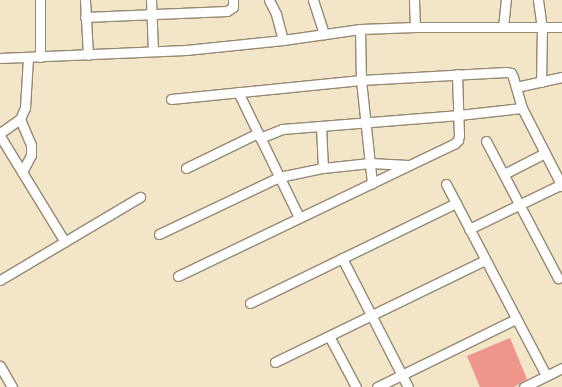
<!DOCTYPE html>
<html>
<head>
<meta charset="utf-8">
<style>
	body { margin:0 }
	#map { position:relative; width:562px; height:387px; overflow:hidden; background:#f2e5c8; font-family:"Libre Bodoni",serif }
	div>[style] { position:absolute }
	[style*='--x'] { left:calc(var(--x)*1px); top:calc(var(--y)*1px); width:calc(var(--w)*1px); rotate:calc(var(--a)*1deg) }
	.building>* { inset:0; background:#ef968b }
	.roads { filter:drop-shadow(1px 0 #968873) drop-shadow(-1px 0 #968873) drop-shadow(0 1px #968873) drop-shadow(0 -1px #968873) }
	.minor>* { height:9px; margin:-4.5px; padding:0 4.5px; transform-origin:4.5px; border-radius:4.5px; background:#fff }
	span { translate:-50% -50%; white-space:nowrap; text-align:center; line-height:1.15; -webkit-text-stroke:3px #fcf5e5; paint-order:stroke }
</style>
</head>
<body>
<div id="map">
	<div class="building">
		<div style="clip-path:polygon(510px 338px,527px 379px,514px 387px,480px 387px,467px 356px)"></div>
	</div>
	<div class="roads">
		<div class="minor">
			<div style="--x:85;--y:0;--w:55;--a:86.9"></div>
			<div style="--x:151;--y:0;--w:51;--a:87.8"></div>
			<div style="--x:269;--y:0;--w:16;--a:63"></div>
			<div style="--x:276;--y:14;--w:27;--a:75"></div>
			<div style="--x:313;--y:0;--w:36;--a:72"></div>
			<div style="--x:414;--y:0;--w:27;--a:88"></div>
			<div style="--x:538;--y:0;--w:27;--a:82"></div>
			<div style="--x:542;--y:27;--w:55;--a:91"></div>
			<div style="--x:85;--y:17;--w:142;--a:-2.4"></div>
			<div style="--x:227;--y:11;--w:7;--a:-34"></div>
			<div style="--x:233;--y:7;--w:7;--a:-90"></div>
			<div style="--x:503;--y:27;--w:27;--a:-84"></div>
			<div style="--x:360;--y:29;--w:51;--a:88.9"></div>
			<div style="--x:361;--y:80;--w:104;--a:83.9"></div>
			<div style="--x:40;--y:57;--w:57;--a:-90"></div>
			<div style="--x:0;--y:58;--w:186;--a:-2.5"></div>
			<div style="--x:186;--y:50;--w:98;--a:-5.9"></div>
			<div style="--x:283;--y:40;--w:78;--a:-8.1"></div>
			<div style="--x:360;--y:29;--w:55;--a:-2.1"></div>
			<div style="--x:415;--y:27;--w:147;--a:0"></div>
			<div style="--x:516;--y:87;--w:47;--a:-12.3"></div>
			<div style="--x:238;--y:92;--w:139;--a:64"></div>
			<div style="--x:171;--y:99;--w:191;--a:-5.7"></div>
			<div style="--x:361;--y:80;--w:145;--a:-3.2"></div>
			<div style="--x:506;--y:72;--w:5;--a:11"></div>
			<div style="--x:511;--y:73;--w:4;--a:63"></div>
			<div style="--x:513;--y:77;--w:32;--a:74"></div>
			<div style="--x:522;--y:108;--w:88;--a:62.9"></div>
			<div style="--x:20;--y:119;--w:28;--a:67"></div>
			<div style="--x:31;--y:145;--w:10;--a:90"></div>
			<div style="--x:31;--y:155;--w:19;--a:118"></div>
			<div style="--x:321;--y:126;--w:42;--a:87.3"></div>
			<div style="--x:0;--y:133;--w:24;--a:-35"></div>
			<div style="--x:20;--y:119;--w:12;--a:-66"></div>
			<div style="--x:25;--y:108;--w:51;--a:-86.6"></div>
			<div style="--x:0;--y:136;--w:124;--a:58.5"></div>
			<div style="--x:260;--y:138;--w:24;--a:-22"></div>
			<div style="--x:282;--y:129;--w:178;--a:-4.5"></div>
			<div style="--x:459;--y:115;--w:63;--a:-6.3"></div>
			<div style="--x:486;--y:141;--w:155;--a:62.3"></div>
			<div style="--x:186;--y:168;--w:80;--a:-25.9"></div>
			<div style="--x:504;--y:174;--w:46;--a:-27.1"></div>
			<div style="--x:446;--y:184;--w:216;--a:62.4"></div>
			<div style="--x:469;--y:229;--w:103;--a:-25.8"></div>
			<div style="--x:159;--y:234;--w:133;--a:-25.4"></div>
			<div style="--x:279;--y:177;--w:45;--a:-11.6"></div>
			<div style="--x:323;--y:168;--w:47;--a:-6.1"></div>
			<div style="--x:370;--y:163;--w:38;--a:3"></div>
			<div style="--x:342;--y:258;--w:145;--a:62.9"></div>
			<div style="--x:178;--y:276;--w:306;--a:-25.6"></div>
			<div style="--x:454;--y:144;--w:6;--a:-45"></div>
			<div style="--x:458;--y:140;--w:5;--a:-79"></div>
			<div style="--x:459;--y:135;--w:61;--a:-91.9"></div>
			<div style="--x:0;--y:280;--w:163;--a:-30.7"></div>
			<div style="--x:250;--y:303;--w:229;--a:-25.9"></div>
			<div style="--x:329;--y:336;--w:58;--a:62.1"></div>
			<div style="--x:275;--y:362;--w:233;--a:-25.9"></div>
			<div style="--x:0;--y:366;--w:24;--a:60"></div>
			<div style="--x:377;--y:387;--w:155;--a:-26.1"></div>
			<div style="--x:524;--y:387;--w:42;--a:-26.6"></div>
		</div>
	</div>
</div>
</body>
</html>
